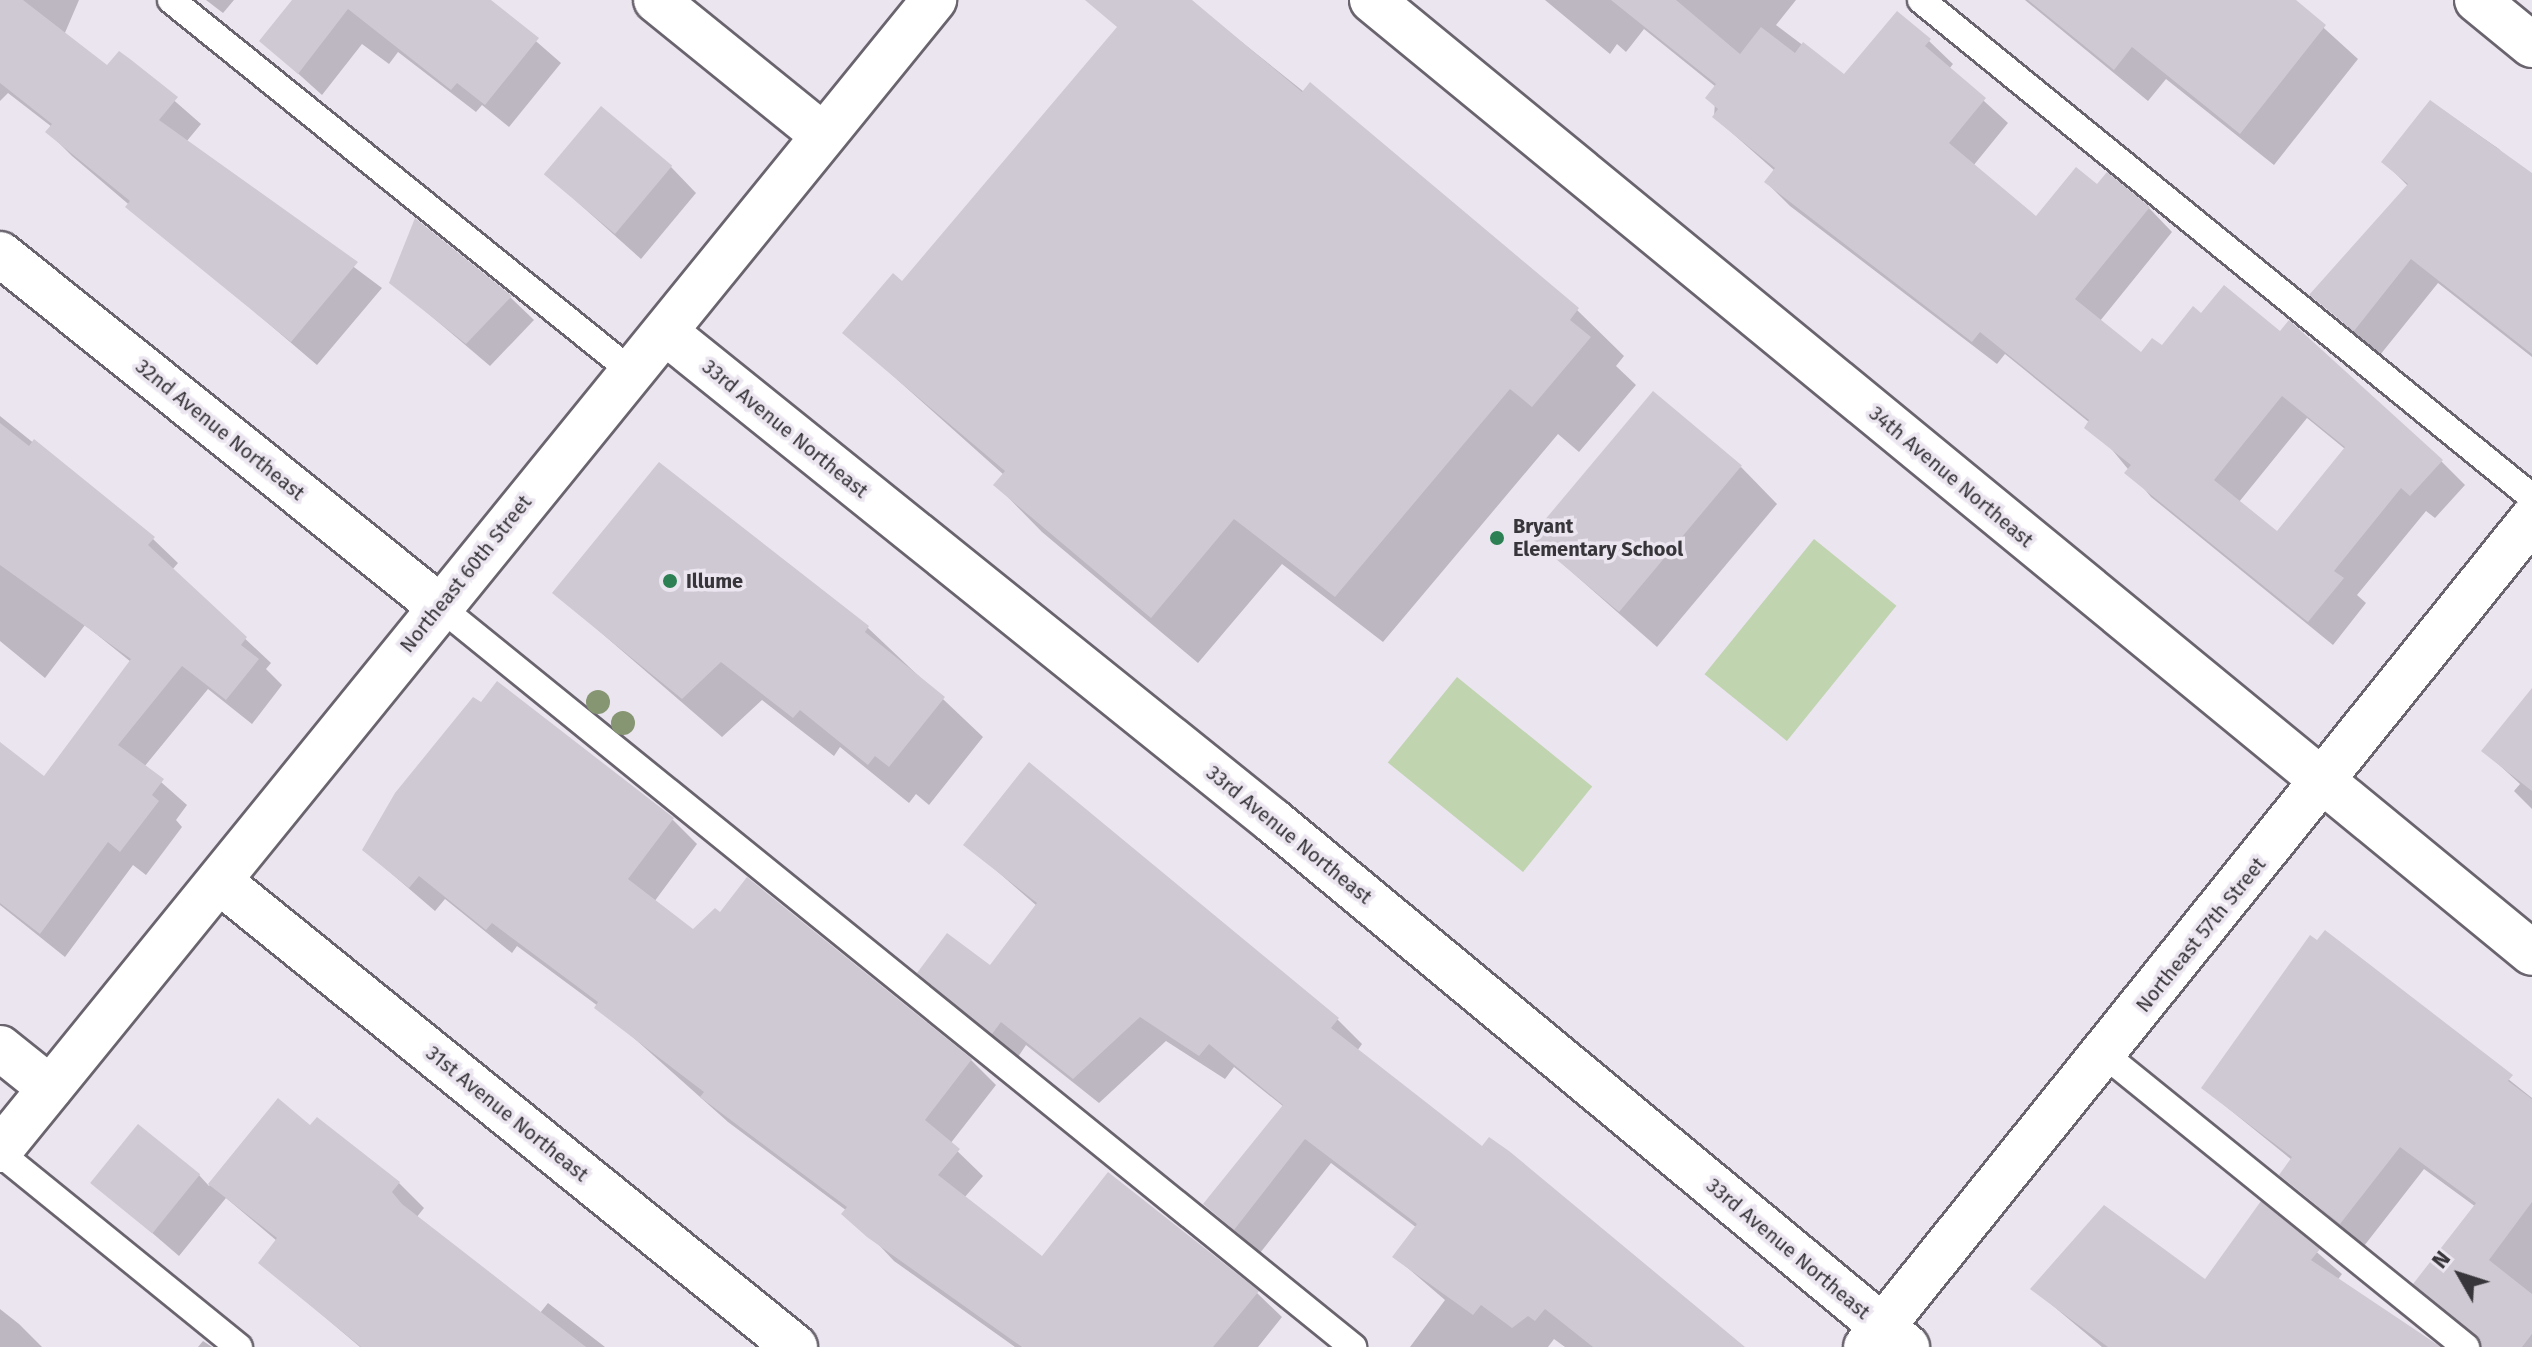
<!DOCTYPE html>
<html>
<head>
<meta charset="utf-8">
<style>
	body { margin:0 }
	#map { position:relative; width:2532px; height:1347px; overflow:hidden; background:#ebe5f0; font-family:"Fira Sans",sans-serif }
	div>[style] { position:absolute }
	[style*='--x'] { left:calc(var(--x)*1px); top:calc(var(--y)*1px); width:calc(var(--w)*1px); rotate:calc(var(--a)*1deg) }
	.green>* { inset:0; background:#c0d4b0; transform-origin:0 0 }
	.shadow>* { inset:0; background:#0003 }
	.building>* { inset:0; background:#cfc9d4; transform-origin:0 0 }
	.roads { filter:drop-shadow(2px 0 #6a646e) drop-shadow(-2px 0 #6a646e) drop-shadow(0 2px #6a646e) drop-shadow(0 -2px #6a646e) }
	.lane>* { height:26px; margin:-13px; padding:0 13px; transform-origin:13px; border-radius:13px; background:#fff }
	.street>* { height:44px; margin:-22px; padding:0 22px; transform-origin:22px; border-radius:22px; background:#fff }
	.secondary>* { height:44px; margin:-22px; padding:0 22px; transform-origin:22px; border-radius:22px; background:#fff }
	.trees>* { width:24px; height:24px; margin:-12px; border-radius:50%; background:#869572 }
	.dots>* { width:22px; height:22px; translate:-50% -50%; box-sizing:border-box; border:4px solid #ebe5f0; border-radius:50% }
	span { translate:-50% -50%; white-space:nowrap; text-align:center; line-height:1.15; -webkit-text-stroke:7px #ebe5f0; paint-order:stroke }
	.street-label { font-size:20px; color:#373539 }
	.poi-label { font-size:20px; color:#373539; font-weight:700 }
	.left { translate:0 -50%; text-align:left }
	.north { position:absolute; left:2420px; top:1235px; width:80px; height:80px; -webkit-text-stroke:6px #ebe5f0; paint-order:stroke; rotate:309deg; font-size:22px; font-weight:700; line-height:32px; text-align:center; color:#373539 }
	.north::after { content:''; display:block; margin:auto; width:28px; height:36px; background:#373539; clip-path:polygon(50% 0,100% 100%,50% 72%,0 100%) }
</style>
</head>
<body>
<div id="map">
	<div class="green">
		<div style="left:1814px;top:539px;width:106px;height:174px;rotate:39deg"></div>
		<div style="left:1457px;top:677px;width:174px;height:110px;rotate:39deg"></div>
	</div>
	<div class="shadow">
		<div style="clip-path:polygon(0 0,79px 0,64px 35px,107px 68px,129px 61px,201px 124px,186px 142px,382px 288px,317px 365px,72px 156px,48px 132px,52px 127px,8px 93px,0 101px)"></div>
		<div style="clip-path:polygon(206px 0,234px 0,223px 13px)"></div>
		<div style="clip-path:polygon(295px 0,489px 0,561px 63px,509px 127px,482px 105px,476px 112px,398px 52px,389px 64px,362px 44px,322px 95px,262px 41px)"></div>
		<div style="clip-path:polygon(1115px 0,1189px 0,1577px 310px,1624px 356px,1616px 366px,1636px 385px,1579px 452px,1558px 434px,1383px 642px,1282px 564px,1198px 663px,1042px 532px,996px 485px,1004px 475px,845px 333px,903px 283px,1118px 28px)"></div>
		<div style="clip-path:polygon(evenodd,1545px 0,1796px 0,1776px 25px,1845px 77px,1929px 41px,1953px 64px,1949px 69px,2008px 123px,1973px 166px,2036px 219px,2097px 187px,2149px 208px,2172px 232px,2100px 321px,2142px 355px,2162px 348px,2194px 309px,2441px 461px,2465px 485px,2435px 518px,2426px 511px,2357px 595px,2366px 603px,2333px 645px,2151px 497px,2090px 423px,2005px 354px,1997px 364px,1790px 206px,1766px 182px,1775px 171px,1714px 117px,1716px 87px,1644px 29px,1626px 52px,1617px 44px,1610px 54px,1545px 0,2307px 418px,2345px 449px,2277px 534px,2239px 502px,2307px 418px)"></div>
		<div style="clip-path:polygon(2025px 0,2293px 0,2358px 59px,2274px 165px,2166px 79px,2148px 101px)"></div>
		<div style="clip-path:polygon(2431px 102px,2499px 149px,2532px 187px,2532px 357px,2438px 283px,2380px 355px,2312px 295px,2409px 187px,2384px 162px)"></div>
		<div style="clip-path:polygon(671px 167px,696px 193px,641px 259px,546px 174px)"></div>
		<div style="clip-path:polygon(391px 282px,510px 297px,534px 320px,490px 366px)"></div>
		<div style="clip-path:polygon(0 416px,153px 539px,178px 563px,172px 570px,271px 663px,266px 669px,282px 685px,252px 724px,208px 689px,144px 767px,187px 805px,176px 820px,182px 827px,146px 875px,133px 865px,65px 957px,0 905px,0 745px,44px 779px,131px 662px,85px 625px,45px 678px,0 641px)"></div>
		<div style="clip-path:polygon(1741px 467px,1777px 504px,1657px 647px,1532px 537px)"></div>
		<div style="clip-path:polygon(555px 593px,868px 628px,983px 737px,929px 805px,916px 794px,909px 803px,840px 747px,834px 756px,762px 700px,722px 737px)"></div>
		<div style="clip-path:polygon(2532px 710px,2532px 809px,2514px 791px,2520px 784px,2484px 751px)"></div>
		<div style="clip-path:polygon(1029px 765px,1338px 1020px,1362px 1044px,1357px 1051px,1738px 1347px,1565px 1347px,1554px 1339px,1548px 1347px,1410px 1347px,1445px 1300px,1395px 1257px,1417px 1228px,1331px 1163px,1260px 1253px,1205px 1204px,1284px 1107px,1234px 1067px,1225px 1079px,1166px 1041px,1099px 1103px,1026px 1045px,1018px 1057px,945px 998px,920px 973px,990px 967px,1037px 906px,966px 844px)"></div>
		<div style="clip-path:polygon(673px 820px,697px 844px,654px 902px,693px 932px,971px 1060px,996px 1085px,950px 1144px,983px 1176px,964px 1198px,1042px 1259px,1257px 1293px,1282px 1317px,1258px 1347px,1015px 1347px,894px 1261px,847px 1211px,728px 1122px,598px 1006px,517px 946px,512px 953px,445px 899px,435px 911px,364px 850px)"></div>
		<div style="clip-path:polygon(2325px 933px,2532px 1098px,2532px 1347px,2479px 1347px,2476px 1207px,2424px 1169px,2364px 1246px,2282px 1175px,2292px 1160px,2203px 1088px)"></div>
		<div style="clip-path:polygon(278px 1101px,311px 1128px,317px 1120px,399px 1183px,424px 1208px,416px 1218px,540px 1313px,548px 1303px,605px 1347px,360px 1347px,261px 1263px,277px 1241px,226px 1198px,179px 1256px,93px 1182px,199px 1175px,209px 1186px)"></div>
		<div style="clip-path:polygon(2261px 1204px,2342px 1274px,2336px 1282px,2439px 1347px,2102px 1347px,2033px 1289px,2206px 1282px)"></div>
		<div style="clip-path:polygon(0 1309px,19px 1324px,42px 1347px,0 1347px)"></div>
		<div style="clip-path:polygon(203px 1341px,212px 1347px,198px 1347px)"></div>
	</div>
	<div class="building">
		<div style="clip-path:polygon(0 0,23px 0,107px 65px,119px 51px,130px 59px,178px 97px,159px 120px,358px 262px,291px 342px,125px 207px,130px 201px,45px 132px,52px 124px,0 83px)"></div>
		<div style="clip-path:polygon(292px 0,491px 0,539px 38px,485px 105px,457px 83px,451px 90px,348px 9px,298px 74px,259px 41px)"></div>
		<div style="clip-path:polygon(1085px 0,1192px 0,1302px 92px,1310px 82px,1579px 308px,1570px 320px,1591px 337px,1532px 407px,1510px 389px,1335px 597px,1234px 519px,1151px 618px,993px 485px,1005px 471px,842px 333px,893px 273px,902px 281px,1117px 27px)"></div>
		<div style="clip-path:polygon(evenodd,1611px 0,1676px 0,1740px 54px,1761px 27px,1795px 53px,1803px 42px,1844px 74px,1897px 11px,1931px 39px,1925px 46px,1986px 98px,1949px 143px,2036px 216px,2076px 167px,2097px 184px,2107px 172px,2150px 207px,2075px 299px,2141px 352px,2152px 338px,2162px 345px,2193px 306px,2201px 313px,2224px 285px,2280px 331px,2289px 320px,2443px 460px,2410px 496px,2401px 488px,2334px 571px,2344px 578px,2308px 622px,2124px 473px,2131px 465px,2084px 428px,2089px 420px,1980px 332px,1972px 342px,1764px 182px,1775px 168px,1712px 117px,1718px 109px,1705px 98px,1716px 84px,1611px 0,2282px 396px,2345px 447px,2277px 531px,2214px 480px,2282px 396px)"></div>
		<div style="clip-path:polygon(2028px 0,2296px 0,2326px 25px,2240px 134px,2132px 47px,2114px 70px)"></div>
		<div style="clip-path:polygon(2430px 100px,2532px 173px,2532px 354px,2411px 259px,2354px 331px,2309px 295px,2408px 184px,2381px 162px)"></div>
		<div style="left:601px;top:106px;width:93px;height:89px;rotate:40deg"></div>
		<div style="clip-path:polygon(415px 218px,512px 296px,466px 344px,389px 283px)"></div>
		<div style="left:1653px;top:391px;width:116px;height:191px;rotate:40deg"></div>
		<div style="clip-path:polygon(0 423px,29px 446px,34px 439px,155px 537px,148px 545px,247px 637px,241px 645px,259px 659px,226px 700px,182px 666px,118px 745px,164px 779px,152px 795px,159px 801px,120px 852px,108px 842px,40px 934px,0 903px,0 742px,44px 776px,131px 659px,0 565px)"></div>
		<div style="clip-path:polygon(659px 462px,869px 626px,865px 632px,945px 697px,889px 767px,875px 756px,868px 765px,800px 710px,793px 718px,721px 662px,682px 699px,552px 593px)"></div>
		<div style="clip-path:polygon(497px 681px,674px 818px,628px 879px,693px 929px,715px 908px,720px 912px,747px 877px,972px 1059px,925px 1120px,960px 1149px,938px 1175px,1042px 1256px,1108px 1172px,1259px 1291px,1213px 1347px,1022px 1347px,867px 1237px,841px 1214px,847px 1207px,700px 1097px,704px 1092px,594px 1008px,598px 1002px,492px 923px,486px 930px,419px 876px,409px 888px,362px 850px,395px 793px,473px 697px,481px 702px)"></div>
		<div style="clip-path:polygon(2532px 688px,2532px 791px,2481px 751px)"></div>
		<div style="clip-path:polygon(1029px 762px,1339px 1018px,1331px 1028px,1482px 1146px,1489px 1137px,1509px 1151px,1745px 1347px,1593px 1347px,1545px 1309px,1535px 1321px,1528px 1316px,1512px 1328px,1481px 1305px,1473px 1315px,1392px 1257px,1417px 1224px,1305px 1139px,1234px 1230px,1203px 1204px,1283px 1105px,1209px 1044px,1199px 1056px,1140px 1017px,1073px 1079px,1001px 1022px,992px 1034px,917px 973px,947px 933px,990px 965px,1037px 903px,963px 845px)"></div>
		<div style="clip-path:polygon(2325px 930px,2513px 1075px,2508px 1081px,2532px 1099px,2532px 1202px,2489px 1260px,2532px 1294px,2532px 1334px,2522px 1347px,2482px 1347px,2413px 1284px,2476px 1203px,2400px 1147px,2340px 1224px,2279px 1175px,2292px 1157px,2201px 1088px,2310px 935px,2317px 940px)"></div>
		<div style="clip-path:polygon(278px 1098px,310px 1125px,317px 1117px,400px 1182px,392px 1192px,402px 1204px,586px 1347px,361px 1347px,258px 1263px,277px 1238px,208px 1184px)"></div>
		<div style="left:138px;top:1124px;width:80px;height:76px;rotate:39deg"></div>
		<div style="clip-path:polygon(2261px 1201px,2320px 1249px,2311px 1260px,2441px 1347px,2108px 1347px,2030px 1289px,2104px 1205px,2205px 1279px)"></div>
	</div>
	<div class="roads">
		<div class="lane">
			<div style="--x:171;--y:0;--w:592;--a:38.9"></div>
			<div style="--x:1921;--y:0;--w:788;--a:39.13"></div>
			<div style="--x:439;--y:606;--w:1177;--a:39.03"></div>
			<div style="--x:2104;--y:1054;--w:466;--a:39"></div>
			<div style="--x:0;--y:1153;--w:308;--a:39.1"></div>
		</div>
		<div class="street">
			<div style="--x:656;--y:0;--w:215;--a:39"></div>
			<div style="--x:1372;--y:0;--w:1501;--a:39.4"></div>
			<div style="--x:0;--y:254;--w:563;--a:38.72"></div>
			<div style="--x:665;--y:332;--w:780;--a:38.81"></div>
			<div style="--x:1273;--y:821;--w:824;--a:39.68"></div>
			<div style="--x:219;--y:881;--w:741;--a:38.97"></div>
			<div style="--x:0;--y:1048;--w:64;--a:38.7"></div>
			<div style="--x:0;--y:1150;--w:1482;--a:-50.92"></div>
			<div style="--x:1866;--y:1347;--w:1063;--a:-51.19"></div>
		</div>
		<div class="secondary">
			<div style="--x:2477;--y:0;--w:71;--a:39.3"></div>
		</div>
	</div>
	<div class="trees">
		<div style="left:598px;top:702px"></div>
		<div style="left:623px;top:723px"></div>
	</div>
	<div class="dots">
		<div style="left:1497px;top:538px;background:#2c8053"></div>
		<div style="left:670px;top:581px;background:#2c8053"></div>
	</div>
	<div class="street-label">
		<span style="left:785px;top:429px;rotate:39deg">33rd Avenue Northeast</span>
		<span style="left:220px;top:430px;rotate:39deg">32nd Avenue Northeast</span>
		<span style="left:1951px;top:477px;rotate:40deg">34th Avenue Northeast</span>
		<span style="left:466px;top:574px;rotate:-51deg">Northeast 60th Street</span>
		<span style="left:1289px;top:835px;rotate:39deg">33rd Avenue Northeast</span>
		<span style="left:2201px;top:935px;rotate:-51deg">Northeast 57th Street</span>
		<span style="left:507px;top:1114px;rotate:39deg">31st Avenue Northeast</span>
		<span style="left:1788px;top:1249px;rotate:40deg">33rd Avenue Northeast</span>
	</div>
	<div class="poi-label">
		<span class="left" style="left:1513px;top:538px">Bryant<br>Elementary School</span>
		<span class="left" style="left:686px;top:581px">Illume</span>
	</div>
	<div class="north">N</div>
</div>
</body>
</html>
